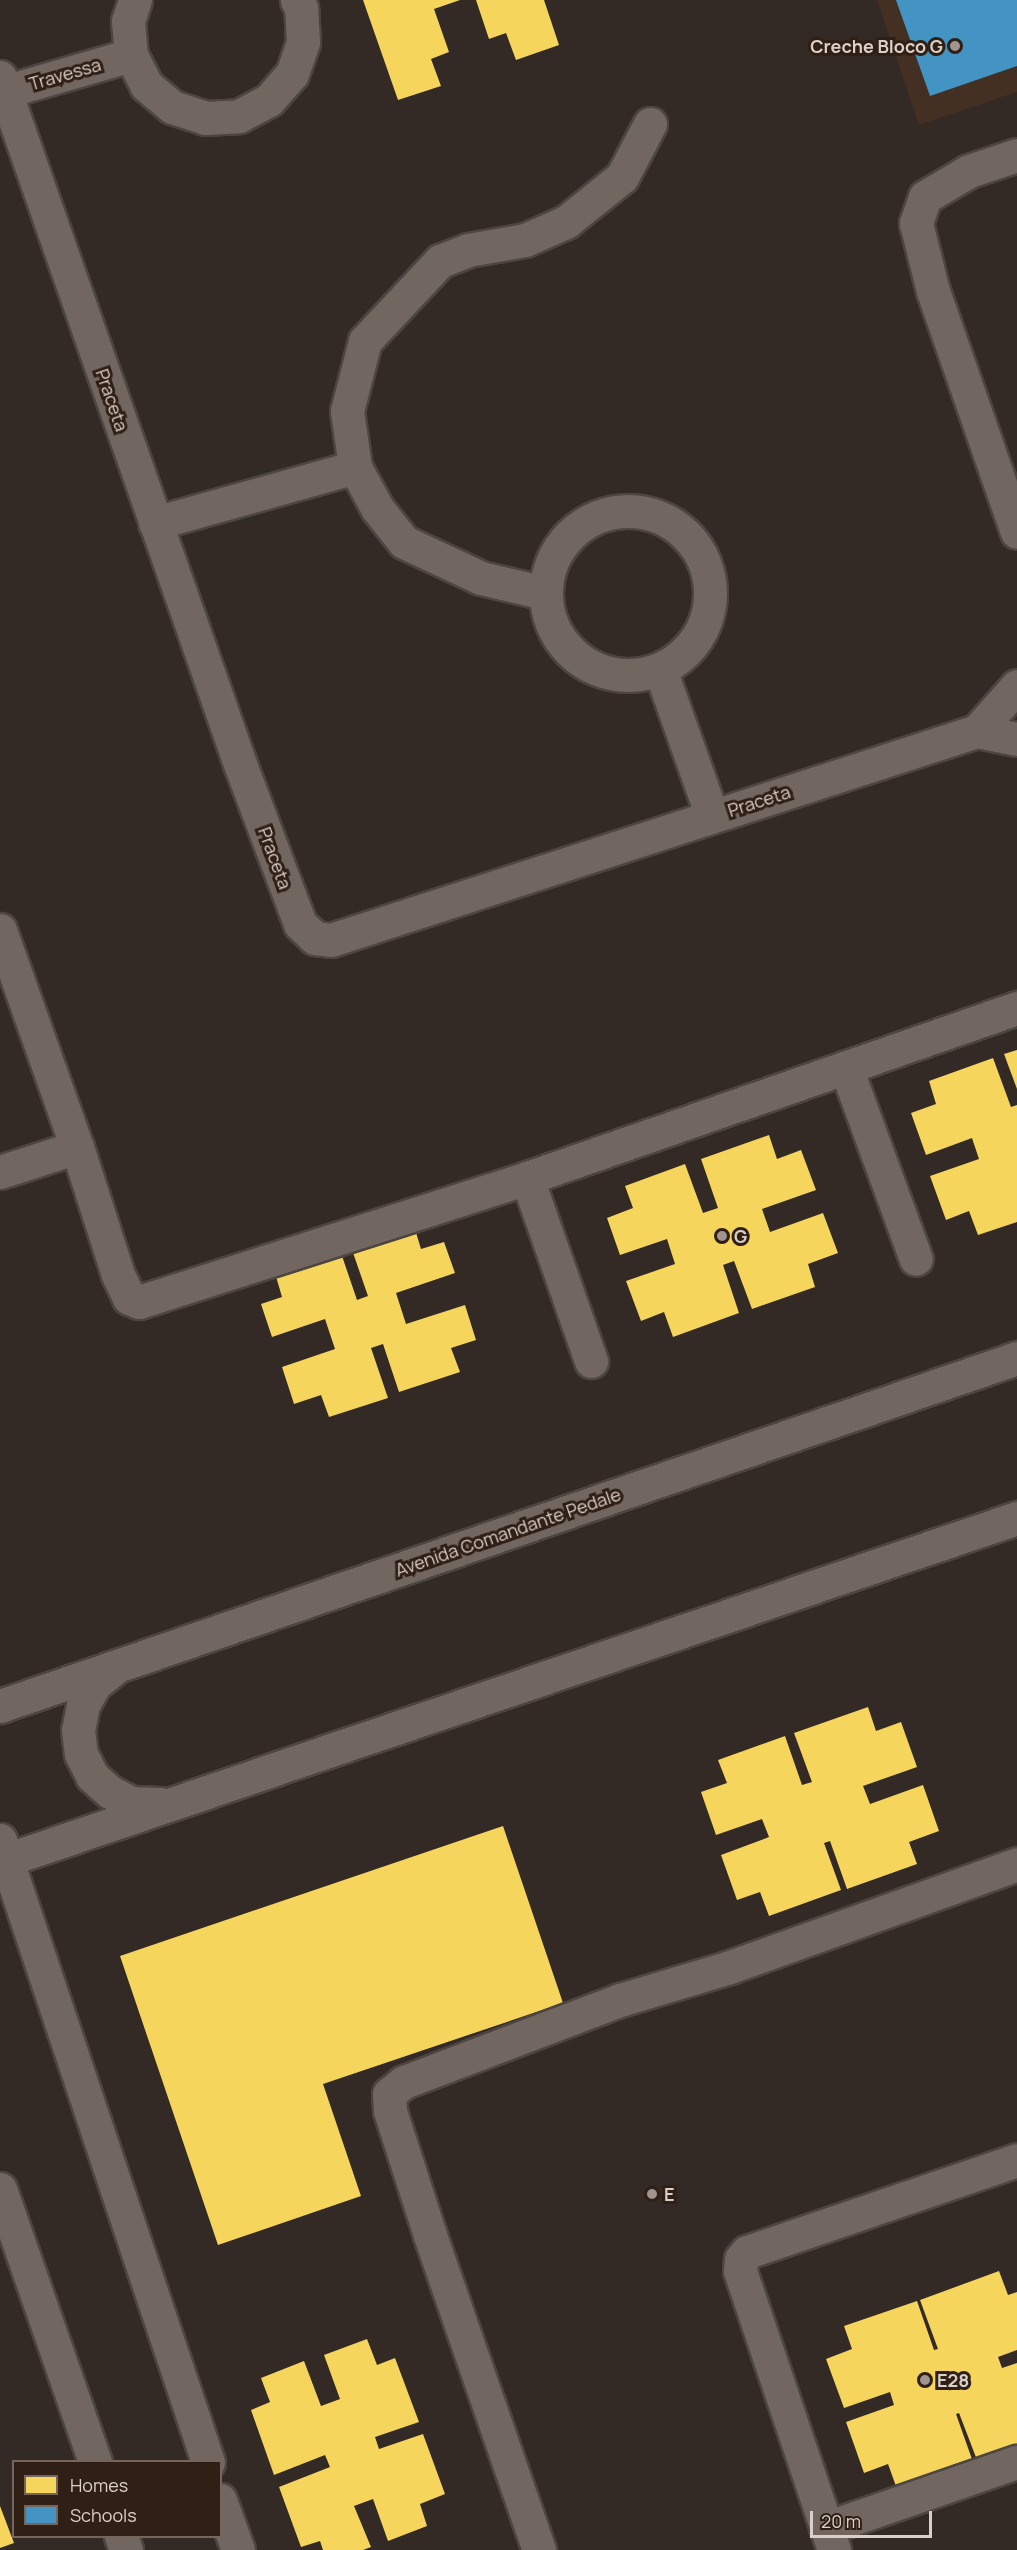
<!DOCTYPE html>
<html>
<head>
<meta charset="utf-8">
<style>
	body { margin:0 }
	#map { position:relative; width:1017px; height:2550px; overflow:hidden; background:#332a25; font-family:Manrope,sans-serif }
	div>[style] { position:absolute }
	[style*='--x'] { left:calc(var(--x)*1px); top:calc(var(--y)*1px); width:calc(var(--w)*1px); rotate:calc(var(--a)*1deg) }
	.built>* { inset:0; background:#442f23 }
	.homes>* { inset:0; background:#f6d55c }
	.schools>* { inset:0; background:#4393c3 }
	.roads { filter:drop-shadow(2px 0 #4d4540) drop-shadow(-2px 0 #4d4540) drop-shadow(0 2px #4d4540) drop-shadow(0 -2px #4d4540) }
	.minor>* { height:33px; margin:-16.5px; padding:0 16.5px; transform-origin:16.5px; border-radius:16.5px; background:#726661 }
	.minor>.ring { margin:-16.5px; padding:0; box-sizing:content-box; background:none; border:33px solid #726661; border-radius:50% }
	.tertiary>* { height:33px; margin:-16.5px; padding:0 16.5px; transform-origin:16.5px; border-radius:16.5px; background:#726661 }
	.dots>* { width:16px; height:16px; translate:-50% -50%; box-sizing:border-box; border:3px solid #2f1f15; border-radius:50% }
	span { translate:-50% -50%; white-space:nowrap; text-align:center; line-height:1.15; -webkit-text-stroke:6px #2f1f15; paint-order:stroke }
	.poi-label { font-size:18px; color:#dbcfc9; font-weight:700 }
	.right { translate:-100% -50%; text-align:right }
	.left { translate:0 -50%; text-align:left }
	.street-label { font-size:18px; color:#dbcfc9 }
	.legend { position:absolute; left:12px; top:2460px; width:210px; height:78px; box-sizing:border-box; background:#2f1f15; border:2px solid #74655d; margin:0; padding:8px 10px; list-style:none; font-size:18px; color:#dbcfc9 }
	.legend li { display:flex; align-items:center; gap:12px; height:30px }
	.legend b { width:30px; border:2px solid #74655d }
	.scale { position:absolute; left:810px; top:2511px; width:122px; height:27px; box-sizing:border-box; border:3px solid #dbcfc9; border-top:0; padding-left:8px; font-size:18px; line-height:21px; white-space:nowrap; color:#dbcfc9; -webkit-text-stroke:4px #2f1f15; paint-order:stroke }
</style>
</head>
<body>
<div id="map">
	<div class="built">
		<div style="clip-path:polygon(877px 0,1017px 0,1017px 92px,919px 125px)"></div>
	</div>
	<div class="homes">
		<div style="clip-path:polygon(363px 0,460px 0,434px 9px,449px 52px,431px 59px,441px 86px,398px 100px)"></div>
		<div style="clip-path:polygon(476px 0,544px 0,559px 45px,516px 60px,506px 33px,489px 39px)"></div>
		<div style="clip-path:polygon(1017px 1050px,1017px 1089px,1004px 1054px)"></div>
		<div style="clip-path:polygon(993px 1058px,1011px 1107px,1017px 1105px,1017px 1222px,978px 1235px,969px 1211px,946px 1220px,930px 1176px,979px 1159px,972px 1138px,926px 1155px,911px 1113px,936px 1104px,929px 1081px)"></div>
		<div style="clip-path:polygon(769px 1135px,777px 1159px,801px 1150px,816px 1190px,762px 1209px,770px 1232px,823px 1213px,838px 1253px,808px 1264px,815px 1287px,752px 1309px,734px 1261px,723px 1265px,739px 1313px,673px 1337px,664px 1312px,641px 1321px,626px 1281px,675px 1264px,667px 1239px,620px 1255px,607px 1218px,633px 1208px,625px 1186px,685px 1164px,703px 1213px,718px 1208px,701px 1159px)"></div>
		<div style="clip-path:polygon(414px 1226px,421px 1249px,444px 1242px,455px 1273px,396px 1293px,406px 1324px,465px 1305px,476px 1340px,451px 1348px,460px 1372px,399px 1392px,383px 1344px,371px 1348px,388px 1398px,329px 1417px,321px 1395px,294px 1404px,282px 1367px,335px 1349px,325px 1319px,272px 1337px,261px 1304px,282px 1297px,275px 1273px,340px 1250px,357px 1300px,368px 1296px,351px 1247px)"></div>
		<div style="clip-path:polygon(868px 1707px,876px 1731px,901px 1722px,917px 1767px,863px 1786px,870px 1804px,923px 1785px,939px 1831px,909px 1842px,917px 1864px,847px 1889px,830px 1841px,824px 1843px,841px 1890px,769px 1916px,760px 1892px,737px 1900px,721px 1855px,769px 1837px,762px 1819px,716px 1835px,701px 1792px,727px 1783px,718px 1760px,785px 1736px,802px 1785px,812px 1782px,794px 1733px)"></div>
		<div style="clip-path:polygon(503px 1826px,563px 2003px,323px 2084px,361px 2196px,218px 2245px,120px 1956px)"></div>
		<div style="clip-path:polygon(999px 2271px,1008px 2295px,1017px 2292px,1017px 2350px,998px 2357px,1002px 2368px,1017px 2363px,1017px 2446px,977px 2460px,959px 2413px,956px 2414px,973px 2462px,897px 2489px,888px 2464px,864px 2473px,846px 2422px,894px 2405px,890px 2392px,844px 2408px,826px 2359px,852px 2349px,844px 2326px,917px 2301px,934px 2350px,938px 2349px,920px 2300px)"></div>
		<div style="clip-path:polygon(367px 2339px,377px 2365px,395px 2358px,419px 2422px,375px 2437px,379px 2449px,423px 2434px,445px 2494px,420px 2504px,427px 2526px,388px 2541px,373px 2499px,354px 2506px,371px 2547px,363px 2550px,323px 2550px,320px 2541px,301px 2547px,279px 2487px,330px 2467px,325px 2455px,274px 2475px,251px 2410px,270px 2402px,261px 2378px,304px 2361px,321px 2406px,340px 2399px,324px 2355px)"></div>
		<div style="clip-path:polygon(0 2506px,14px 2543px,0 2548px)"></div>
	</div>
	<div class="schools">
		<div style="clip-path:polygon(896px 0,1017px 0,1017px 66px,930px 96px)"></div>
	</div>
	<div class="roads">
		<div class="minor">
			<div style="--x:135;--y:0;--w:22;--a:108"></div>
			<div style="--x:128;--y:21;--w:34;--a:85"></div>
			<div style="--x:131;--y:55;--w:34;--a:63"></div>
			<div style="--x:146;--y:85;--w:34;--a:40"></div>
			<div style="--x:172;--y:107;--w:35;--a:18"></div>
			<div style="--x:205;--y:118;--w:34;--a:-3"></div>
			<div style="--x:239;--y:116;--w:34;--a:-28"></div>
			<div style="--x:269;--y:100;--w:35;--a:-49"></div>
			<div style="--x:292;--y:74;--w:34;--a:-71"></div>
			<div style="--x:303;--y:42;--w:34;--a:-93"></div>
			<div style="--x:301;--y:8;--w:9;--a:-117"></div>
			<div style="--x:0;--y:77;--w:728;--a:70.74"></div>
			<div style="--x:240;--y:764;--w:171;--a:69.4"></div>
			<div style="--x:300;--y:924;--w:21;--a:43"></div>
			<div style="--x:315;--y:938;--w:16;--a:7"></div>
			<div style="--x:331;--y:940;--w:679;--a:-17.93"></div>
			<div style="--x:977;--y:731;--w:41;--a:11.3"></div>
			<div style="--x:0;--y:93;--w:136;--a:-16.2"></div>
			<div style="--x:1017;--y:155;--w:51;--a:161.6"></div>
			<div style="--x:969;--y:171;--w:51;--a:149.4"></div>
			<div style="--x:925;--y:197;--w:28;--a:109"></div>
			<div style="--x:916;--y:223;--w:70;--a:76"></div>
			<div style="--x:933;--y:291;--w:255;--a:70.8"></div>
			<div style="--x:355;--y:467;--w:57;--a:-98.1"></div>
			<div style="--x:347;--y:411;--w:72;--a:-75.6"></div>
			<div style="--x:365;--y:341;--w:110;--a:-46.8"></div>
			<div style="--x:440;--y:261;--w:30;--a:-21"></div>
			<div style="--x:468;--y:250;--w:58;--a:-10"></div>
			<div style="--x:525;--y:240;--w:45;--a:-23.7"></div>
			<div style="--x:566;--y:222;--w:72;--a:-38.8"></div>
			<div style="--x:622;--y:177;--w:60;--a:-62.2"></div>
			<div class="ring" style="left:546px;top:511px;width:131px;height:131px"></div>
			<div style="--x:155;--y:523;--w:208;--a:-15.6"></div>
			<div style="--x:355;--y:467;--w:47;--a:61.8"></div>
			<div style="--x:377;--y:508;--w:43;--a:51.5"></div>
			<div style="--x:404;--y:542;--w:85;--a:25.1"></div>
			<div style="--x:481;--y:578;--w:66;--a:13.2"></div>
			<div style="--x:661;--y:672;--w:153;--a:70.5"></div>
			<div style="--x:977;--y:731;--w:60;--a:-48.4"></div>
			<div style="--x:0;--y:930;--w:230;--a:70.5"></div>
			<div style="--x:77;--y:1147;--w:134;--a:72.2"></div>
			<div style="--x:118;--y:1275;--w:25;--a:64"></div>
			<div style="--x:129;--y:1298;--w:11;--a:22"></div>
			<div style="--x:139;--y:1302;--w:407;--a:-17.7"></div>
			<div style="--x:527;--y:1178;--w:519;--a:-19.13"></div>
			<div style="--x:846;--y:1068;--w:203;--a:69.9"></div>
			<div style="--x:0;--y:1172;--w:81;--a:-18"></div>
			<div style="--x:527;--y:1178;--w:194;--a:70.7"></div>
			<div style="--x:826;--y:2528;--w:202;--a:-19.1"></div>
			<div style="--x:539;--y:2550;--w:333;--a:-109.1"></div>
			<div style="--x:430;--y:2235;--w:130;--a:-107.9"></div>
			<div style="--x:390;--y:2111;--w:17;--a:-93"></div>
			<div style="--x:389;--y:2094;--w:19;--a:-39"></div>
			<div style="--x:404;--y:2082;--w:231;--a:-20.8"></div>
			<div style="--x:620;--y:2000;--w:115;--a:-16.7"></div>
			<div style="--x:730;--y:1967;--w:305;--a:-19.7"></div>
			<div style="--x:834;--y:2550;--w:295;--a:-108.6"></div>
			<div style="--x:740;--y:2270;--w:11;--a:-85"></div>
			<div style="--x:741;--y:2259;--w:9;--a:-49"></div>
			<div style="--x:747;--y:2252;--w:285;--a:-18.8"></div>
		</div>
		<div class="tertiary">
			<div style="--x:116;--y:1667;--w:27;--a:141"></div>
			<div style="--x:95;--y:1684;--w:24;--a:120"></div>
			<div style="--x:83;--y:1705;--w:25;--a:101"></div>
			<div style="--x:78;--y:1730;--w:24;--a:83"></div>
			<div style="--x:81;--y:1754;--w:25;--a:63"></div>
			<div style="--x:92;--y:1776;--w:24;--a:42"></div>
			<div style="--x:110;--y:1792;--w:25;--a:27"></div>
			<div style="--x:132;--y:1803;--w:29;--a:2"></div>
			<div style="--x:0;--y:1706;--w:1075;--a:-18.89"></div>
			<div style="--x:0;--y:1840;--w:656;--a:71.51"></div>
			<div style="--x:0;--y:1862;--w:1074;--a:-18.69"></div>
			<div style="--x:0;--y:2189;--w:289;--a:70.8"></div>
			<div style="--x:220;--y:2500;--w:53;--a:70.2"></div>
			<div style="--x:121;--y:2536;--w:15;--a:70"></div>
		</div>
	</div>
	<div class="dots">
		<div style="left:955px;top:46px;background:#a09590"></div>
		<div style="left:722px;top:1236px;background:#a09590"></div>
		<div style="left:652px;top:2194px;background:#a09590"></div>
		<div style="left:925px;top:2380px;background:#a09590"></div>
	</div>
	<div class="poi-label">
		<span class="right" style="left:943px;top:46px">Creche Bloco G</span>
		<span class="left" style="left:734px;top:1236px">G</span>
		<span class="left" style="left:664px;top:2194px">E</span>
		<span class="left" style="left:937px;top:2380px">E28</span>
	</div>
	<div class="street-label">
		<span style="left:65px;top:74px;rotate:-16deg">Travessa</span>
		<span style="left:112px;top:400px;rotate:71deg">Praceta</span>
		<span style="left:759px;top:801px;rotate:-18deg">Praceta</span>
		<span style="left:275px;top:858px;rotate:70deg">Praceta</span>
		<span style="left:508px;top:1532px;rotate:-19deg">Avenida Comandante Pedale</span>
	</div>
	<ul class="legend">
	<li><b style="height:16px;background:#f6d55c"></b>Homes</li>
	<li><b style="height:16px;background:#4393c3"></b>Schools</li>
	</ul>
	<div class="scale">20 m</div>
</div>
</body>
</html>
